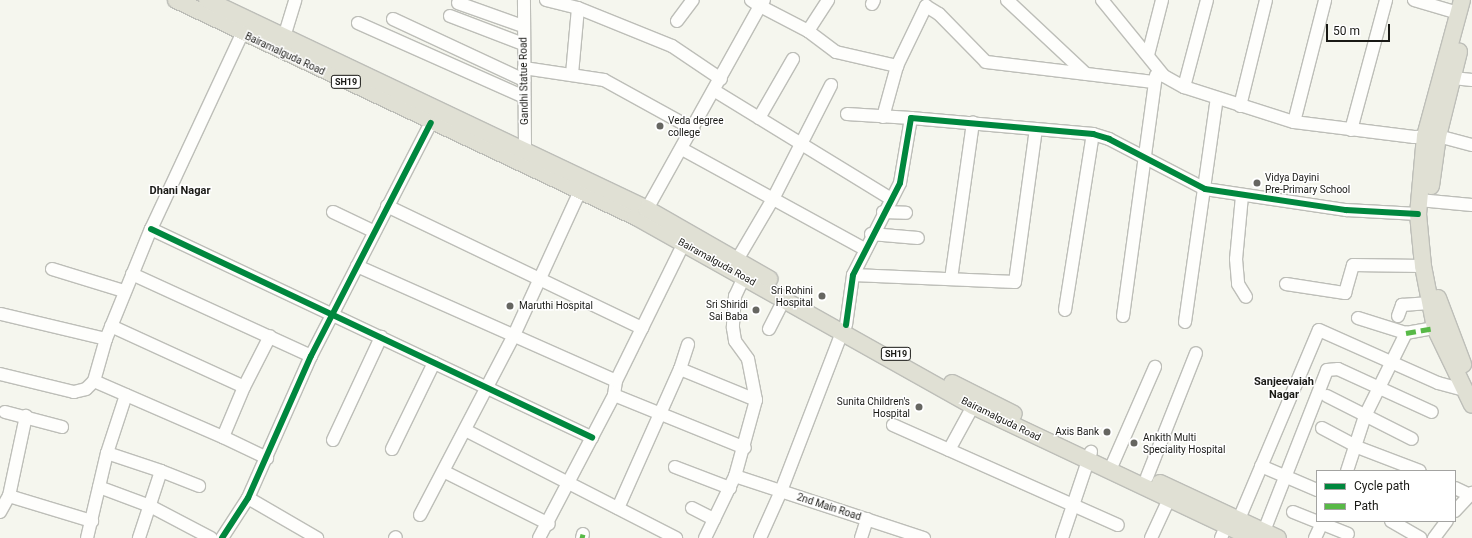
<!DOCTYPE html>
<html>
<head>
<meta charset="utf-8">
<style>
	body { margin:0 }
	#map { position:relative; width:1472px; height:538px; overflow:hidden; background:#f5f6ee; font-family:Roboto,sans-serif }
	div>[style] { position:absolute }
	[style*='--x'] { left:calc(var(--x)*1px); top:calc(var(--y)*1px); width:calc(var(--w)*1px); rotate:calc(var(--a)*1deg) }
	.roads { filter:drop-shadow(1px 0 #bdbeb8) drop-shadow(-1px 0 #bdbeb8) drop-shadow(0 1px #bdbeb8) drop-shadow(0 -1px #bdbeb8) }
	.minor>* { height:12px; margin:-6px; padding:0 6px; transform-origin:6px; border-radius:6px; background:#fefefc }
	.major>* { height:16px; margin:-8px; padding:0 8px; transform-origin:8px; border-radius:8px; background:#e0e0d4 }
	.quiet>* { height:5px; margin-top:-2.5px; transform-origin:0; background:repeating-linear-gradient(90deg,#58b947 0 10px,transparent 0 15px) }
	.cycleway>* { height:6px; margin:-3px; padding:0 3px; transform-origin:3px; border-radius:3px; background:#00873e }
	.dots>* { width:11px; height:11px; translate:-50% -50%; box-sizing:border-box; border:2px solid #fff; border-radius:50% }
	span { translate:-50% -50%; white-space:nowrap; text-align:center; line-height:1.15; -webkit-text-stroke:3px #fff; paint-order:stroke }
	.shield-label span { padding:1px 3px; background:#fff; border:1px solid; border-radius:3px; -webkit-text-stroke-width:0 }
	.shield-label { font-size:9px; color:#191915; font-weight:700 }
	.street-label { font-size:10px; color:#191915 }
	.poi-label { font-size:10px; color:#191915 }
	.left { translate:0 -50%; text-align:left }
	.right { translate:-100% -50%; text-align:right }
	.neighbourhood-label { font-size:11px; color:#191915; font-weight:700 }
	.legend { position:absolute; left:1316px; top:470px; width:140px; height:52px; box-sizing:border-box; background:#fff; border:1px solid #a3a3a1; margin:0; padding:5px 7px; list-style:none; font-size:12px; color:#191915 }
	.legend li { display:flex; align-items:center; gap:8px; height:20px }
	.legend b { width:20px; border:1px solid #a3a3a1 }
	.scale { position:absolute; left:1326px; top:24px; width:64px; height:18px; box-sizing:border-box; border:2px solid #191915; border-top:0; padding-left:5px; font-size:12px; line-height:14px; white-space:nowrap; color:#191915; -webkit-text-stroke:3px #fff; paint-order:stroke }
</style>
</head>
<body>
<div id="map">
	<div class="roads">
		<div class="minor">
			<div style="--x:546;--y:0;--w:33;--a:14"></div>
			<div style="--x:751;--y:0;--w:11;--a:34"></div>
			<div style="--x:760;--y:6;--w:7;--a:-56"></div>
			<div style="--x:1007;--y:0;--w:108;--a:43.1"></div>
			<div style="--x:1102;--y:0;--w:98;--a:50.8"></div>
			<div style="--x:1164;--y:76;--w:23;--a:29"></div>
			<div style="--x:1184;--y:87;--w:115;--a:17.7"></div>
			<div style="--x:1294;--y:122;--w:121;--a:7.1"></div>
			<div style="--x:1414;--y:137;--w:24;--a:-2"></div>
			<div style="--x:1438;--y:136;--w:35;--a:15"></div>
			<div style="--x:1414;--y:0;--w:46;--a:16.5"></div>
			<div style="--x:458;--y:3;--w:69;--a:19.5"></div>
			<div style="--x:872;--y:4;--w:4;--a:-63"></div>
			<div style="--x:450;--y:16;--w:78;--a:21"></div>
			<div style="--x:393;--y:19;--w:145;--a:25"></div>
			<div style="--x:677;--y:21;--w:26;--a:-53"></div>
			<div style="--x:358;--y:23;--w:182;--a:24"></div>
			<div style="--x:808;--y:31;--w:37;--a:-57"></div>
			<div style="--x:284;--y:37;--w:39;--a:-73"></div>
			<div style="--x:1148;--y:55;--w:57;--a:-75.7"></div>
			<div style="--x:524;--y:68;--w:81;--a:8.5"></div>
			<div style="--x:604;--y:80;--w:102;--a:28.8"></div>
			<div style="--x:572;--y:74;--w:66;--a:-84.8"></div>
			<div style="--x:578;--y:8;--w:101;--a:22"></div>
			<div style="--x:672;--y:46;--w:59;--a:34"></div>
			<div style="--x:1453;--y:78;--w:19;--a:6"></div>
			<div style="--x:1184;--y:87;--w:90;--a:-75.2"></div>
			<div style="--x:715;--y:91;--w:206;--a:31.5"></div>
			<div style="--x:1240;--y:106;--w:109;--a:-76.2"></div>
			<div style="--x:847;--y:114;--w:64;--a:3.6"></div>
			<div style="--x:883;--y:117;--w:53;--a:-74.6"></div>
			<div style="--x:759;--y:118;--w:68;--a:-60"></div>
			<div style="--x:1294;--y:122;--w:126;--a:-75.7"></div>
			<div style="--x:1351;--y:130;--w:135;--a:-74.9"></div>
			<div style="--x:682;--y:149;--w:206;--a:28.7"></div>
			<div style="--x:520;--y:157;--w:9;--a:-54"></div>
			<div style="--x:525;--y:150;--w:150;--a:-90.4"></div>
			<div style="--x:1242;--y:196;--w:63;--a:95.4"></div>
			<div style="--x:1236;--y:259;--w:25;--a:85"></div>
			<div style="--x:1238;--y:284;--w:15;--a:58"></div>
			<div style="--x:1419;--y:200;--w:53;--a:5.4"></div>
			<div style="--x:387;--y:206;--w:283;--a:25.6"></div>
			<div style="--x:647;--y:209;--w:232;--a:-60.9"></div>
			<div style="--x:760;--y:6;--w:54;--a:27.5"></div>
			<div style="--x:808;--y:31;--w:35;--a:37"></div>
			<div style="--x:836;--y:52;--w:63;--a:12.9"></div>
			<div style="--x:897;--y:66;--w:67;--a:-64.2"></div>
			<div style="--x:926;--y:6;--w:15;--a:32"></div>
			<div style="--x:939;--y:14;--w:67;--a:45.6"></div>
			<div style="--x:986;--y:62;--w:169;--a:6.8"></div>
			<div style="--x:333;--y:212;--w:44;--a:25.4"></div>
			<div style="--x:883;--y:212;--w:23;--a:2"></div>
			<div style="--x:151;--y:229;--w:488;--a:25.3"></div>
			<div style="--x:871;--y:234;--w:47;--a:4.9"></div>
			<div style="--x:737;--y:260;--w:71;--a:-59.5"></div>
			<div style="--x:773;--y:199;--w:128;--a:-63"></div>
			<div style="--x:357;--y:266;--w:283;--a:23.9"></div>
			<div style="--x:52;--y:269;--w:75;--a:17"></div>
			<div style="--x:132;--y:274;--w:197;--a:24.6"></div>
			<div style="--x:853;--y:275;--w:162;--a:2.5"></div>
			<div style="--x:1015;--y:282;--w:154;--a:-82.2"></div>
			<div style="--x:744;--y:277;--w:21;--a:115"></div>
			<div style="--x:735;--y:296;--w:32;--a:94"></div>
			<div style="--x:733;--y:328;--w:13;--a:81"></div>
			<div style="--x:735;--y:341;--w:22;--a:54"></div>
			<div style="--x:748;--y:359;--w:42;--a:79"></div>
			<div style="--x:951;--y:279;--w:158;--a:-82"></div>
			<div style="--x:1286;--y:284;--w:60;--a:8.7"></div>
			<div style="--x:1345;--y:293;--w:29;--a:-74"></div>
			<div style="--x:1353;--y:265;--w:70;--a:0.8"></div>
			<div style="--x:1065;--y:310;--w:178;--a:-81"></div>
			<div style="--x:1123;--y:316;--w:243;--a:-82.2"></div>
			<div style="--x:1398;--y:316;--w:12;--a:-70"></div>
			<div style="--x:1402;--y:305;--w:28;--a:-4"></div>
			<div style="--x:1358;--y:318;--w:50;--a:17.4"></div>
			<div style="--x:1406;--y:333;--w:29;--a:-10"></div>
			<div style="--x:1185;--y:322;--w:226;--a:-81.9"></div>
			<div style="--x:846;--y:325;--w:50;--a:-82"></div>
			<div style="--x:853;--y:275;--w:103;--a:-62.9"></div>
			<div style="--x:900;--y:183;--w:66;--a:-80.4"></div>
			<div style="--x:911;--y:118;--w:183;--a:5"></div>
			<div style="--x:1093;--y:134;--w:17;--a:17"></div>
			<div style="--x:1109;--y:139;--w:108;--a:27.5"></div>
			<div style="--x:1205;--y:189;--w:143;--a:8.5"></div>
			<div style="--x:1346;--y:210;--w:72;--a:3.2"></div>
			<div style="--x:111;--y:326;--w:146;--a:24.6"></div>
			<div style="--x:244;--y:387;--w:57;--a:-63"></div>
			<div style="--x:769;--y:329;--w:34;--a:-63"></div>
			<div style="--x:106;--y:339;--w:119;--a:-67.8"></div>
			<div style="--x:151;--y:229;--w:215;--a:-65"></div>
			<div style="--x:680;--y:369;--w:26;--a:-72"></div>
			<div style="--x:0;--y:374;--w:76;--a:13.7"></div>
			<div style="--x:74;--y:392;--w:12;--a:-14"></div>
			<div style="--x:86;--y:389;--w:11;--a:-45"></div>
			<div style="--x:94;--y:381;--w:44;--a:-74.1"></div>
			<div style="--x:106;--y:339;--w:108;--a:-166.6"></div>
			<div style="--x:94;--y:381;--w:141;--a:23.5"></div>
			<div style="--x:244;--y:387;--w:54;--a:112.8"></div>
			<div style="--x:223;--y:437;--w:49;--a:25.5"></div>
			<div style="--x:614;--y:395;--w:141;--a:22"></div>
			<div style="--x:1327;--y:396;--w:95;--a:26.8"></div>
			<div style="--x:5;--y:412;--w:59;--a:14.7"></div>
			<div style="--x:893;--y:425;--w:246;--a:24"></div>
			<div style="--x:1322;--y:428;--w:40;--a:28"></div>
			<div style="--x:1357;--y:447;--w:67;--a:20.9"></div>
			<div style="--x:467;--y:431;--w:235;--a:27.1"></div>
			<div style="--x:333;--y:440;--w:114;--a:-65"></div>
			<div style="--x:392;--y:449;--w:96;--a:-64"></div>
			<div style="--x:949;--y:450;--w:50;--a:-61.4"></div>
			<div style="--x:107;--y:453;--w:57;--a:18.4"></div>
			<div style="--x:161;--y:471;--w:71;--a:108.2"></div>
			<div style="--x:1113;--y:463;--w:105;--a:-66.4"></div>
			<div style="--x:1261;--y:466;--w:61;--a:23.2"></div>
			<div style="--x:675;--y:467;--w:59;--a:20.9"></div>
			<div style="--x:161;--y:471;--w:41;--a:21.5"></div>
			<div style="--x:1347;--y:471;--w:58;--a:-71.9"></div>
			<div style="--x:1365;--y:416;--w:93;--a:-63.7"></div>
			<div style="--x:445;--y:472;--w:116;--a:26.6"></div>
			<div style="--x:735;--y:476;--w:199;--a:18.2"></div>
			<div style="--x:1147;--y:477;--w:133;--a:-68.4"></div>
			<div style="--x:99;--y:487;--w:54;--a:20.4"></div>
			<div style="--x:150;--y:506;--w:69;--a:27.7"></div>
			<div style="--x:1455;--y:488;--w:14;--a:25"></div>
			<div style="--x:9;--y:496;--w:87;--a:16.8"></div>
			<div style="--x:248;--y:498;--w:80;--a:30.1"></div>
			<div style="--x:618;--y:508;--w:152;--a:-66"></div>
			<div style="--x:680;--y:369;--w:82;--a:22.2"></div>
			<div style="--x:756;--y:400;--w:79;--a:105.4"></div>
			<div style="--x:735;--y:476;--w:69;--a:115.8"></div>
			<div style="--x:692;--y:508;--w:25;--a:27"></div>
			<div style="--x:1455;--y:511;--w:25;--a:-47"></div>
			<div style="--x:0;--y:512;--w:18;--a:-61"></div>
			<div style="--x:9;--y:496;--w:82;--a:-78"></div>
			<div style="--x:1293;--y:512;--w:59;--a:21.8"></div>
			<div style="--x:420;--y:515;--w:203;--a:-62.4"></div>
			<div style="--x:514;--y:335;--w:158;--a:-65.4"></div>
			<div style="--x:1239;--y:519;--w:205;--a:-67.1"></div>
			<div style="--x:1319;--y:330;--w:130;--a:24"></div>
			<div style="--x:1438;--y:383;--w:28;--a:15"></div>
			<div style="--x:1391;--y:521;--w:34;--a:30"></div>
			<div style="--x:1264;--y:531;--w:173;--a:-68.6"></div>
			<div style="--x:1327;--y:370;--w:11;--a:-5"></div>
			<div style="--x:1338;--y:369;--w:103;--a:24.6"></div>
			<div style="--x:87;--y:538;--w:87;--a:-76.8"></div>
			<div style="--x:107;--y:453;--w:61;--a:-71.9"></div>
			<div style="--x:222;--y:538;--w:48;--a:-57"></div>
			<div style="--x:248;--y:498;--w:155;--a:-66.1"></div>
			<div style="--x:311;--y:356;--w:262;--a:-62.8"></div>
			<div style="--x:395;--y:538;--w:1;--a:-45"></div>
			<div style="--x:539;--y:538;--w:161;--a:-62.3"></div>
			<div style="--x:614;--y:395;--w:14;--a:-82"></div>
			<div style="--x:616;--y:381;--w:154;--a:-63.8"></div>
			<div style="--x:582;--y:538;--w:4;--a:-76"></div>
			<div style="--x:760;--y:538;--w:51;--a:-65.9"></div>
			<div style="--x:781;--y:491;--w:170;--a:-69"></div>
			<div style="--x:861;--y:538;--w:20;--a:-72"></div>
			<div style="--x:1062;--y:538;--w:91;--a:-71.4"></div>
			<div style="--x:1151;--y:538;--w:43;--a:-65.2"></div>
			<div style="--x:1221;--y:538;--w:13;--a:-67"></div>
			<div style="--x:1315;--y:538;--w:19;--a:-65"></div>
			<div style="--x:1434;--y:538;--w:21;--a:-53"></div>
		</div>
		<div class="major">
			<div style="--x:176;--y:0;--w:509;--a:25.26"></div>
			<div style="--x:636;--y:217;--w:386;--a:29.3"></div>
			<div style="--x:973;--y:406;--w:309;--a:25.3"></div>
			<div style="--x:207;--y:0;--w:487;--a:25.4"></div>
			<div style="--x:647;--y:209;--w:141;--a:29.8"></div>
			<div style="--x:1462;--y:0;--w:141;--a:105.2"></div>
			<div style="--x:1425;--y:136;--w:78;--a:95.1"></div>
			<div style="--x:1418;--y:214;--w:52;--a:84.5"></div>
			<div style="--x:1423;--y:266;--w:63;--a:79"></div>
			<div style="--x:1435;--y:328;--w:85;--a:64.3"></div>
			<div style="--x:1431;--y:186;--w:50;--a:-82"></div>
			<div style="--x:1438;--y:136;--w:87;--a:-76"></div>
			<div style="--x:1438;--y:298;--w:71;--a:69.3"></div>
			<div style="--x:952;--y:383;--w:69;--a:26.6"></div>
			<div style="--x:1160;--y:483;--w:130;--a:25"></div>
		</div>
	</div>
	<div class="quiet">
		<div style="--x:1406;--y:333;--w:29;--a:-10"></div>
		<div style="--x:582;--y:538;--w:4;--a:-76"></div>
	</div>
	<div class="cycleway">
		<div style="--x:151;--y:229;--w:488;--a:25.3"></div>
		<div style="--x:846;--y:325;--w:50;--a:-82"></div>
		<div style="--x:853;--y:275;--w:103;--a:-62.9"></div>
		<div style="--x:900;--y:183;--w:66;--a:-80.4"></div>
		<div style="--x:911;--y:118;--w:183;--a:5"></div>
		<div style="--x:1093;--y:134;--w:17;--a:17"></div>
		<div style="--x:1109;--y:139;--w:108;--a:27.5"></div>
		<div style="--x:1205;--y:189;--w:143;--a:8.5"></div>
		<div style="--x:1346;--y:210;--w:72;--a:3.2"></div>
		<div style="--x:222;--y:538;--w:48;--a:-57"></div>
		<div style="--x:248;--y:498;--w:155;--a:-66.1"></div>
		<div style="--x:311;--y:356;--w:262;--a:-62.8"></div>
	</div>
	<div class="dots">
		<div style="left:660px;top:126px;background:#666661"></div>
		<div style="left:1257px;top:183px;background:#666661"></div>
		<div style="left:822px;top:296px;background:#666661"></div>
		<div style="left:510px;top:306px;background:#666661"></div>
		<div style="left:756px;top:310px;background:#666661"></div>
		<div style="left:919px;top:407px;background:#666661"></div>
		<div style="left:1107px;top:432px;background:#666661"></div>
		<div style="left:1134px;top:443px;background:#666661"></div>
	</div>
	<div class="shield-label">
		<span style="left:346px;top:82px">SH19</span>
		<span style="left:896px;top:354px">SH19</span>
	</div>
	<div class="street-label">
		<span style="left:285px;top:54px;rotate:25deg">Bairamalguda Road</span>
		<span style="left:524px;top:81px;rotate:-91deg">Gandhi Statue Road</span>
		<span style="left:717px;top:262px;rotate:29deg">Bairamalguda Road</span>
		<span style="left:1001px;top:419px;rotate:26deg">Bairamalguda Road</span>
		<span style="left:829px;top:507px;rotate:18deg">2nd Main Road</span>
	</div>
	<div class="poi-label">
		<span class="left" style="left:668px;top:126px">Veda degree<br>college</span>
		<span class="left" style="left:1265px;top:183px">Vidya Dayini<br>Pre-Primary School</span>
		<span class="right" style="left:813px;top:296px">Sri Rohini<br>Hospital</span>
		<span class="right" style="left:748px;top:310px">Sri Shiridi<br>Sai Baba</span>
		<span class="left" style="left:519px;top:306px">Maruthi Hospital</span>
		<span class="right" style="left:910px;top:407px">Sunita Children's<br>Hospital</span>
		<span class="right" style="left:1099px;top:432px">Axis Bank</span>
		<span class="left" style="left:1143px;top:443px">Ankith Multi<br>Speciality Hospital</span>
	</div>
	<div class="neighbourhood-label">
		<span style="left:180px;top:191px">Dhani Nagar</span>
		<span style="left:1284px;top:389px">Sanjeevaiah<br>Nagar</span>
	</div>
	<ul class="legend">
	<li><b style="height:5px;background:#00873e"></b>Cycle path</li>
	<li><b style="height:5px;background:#58b947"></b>Path</li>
	</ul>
	<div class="scale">50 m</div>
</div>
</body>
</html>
